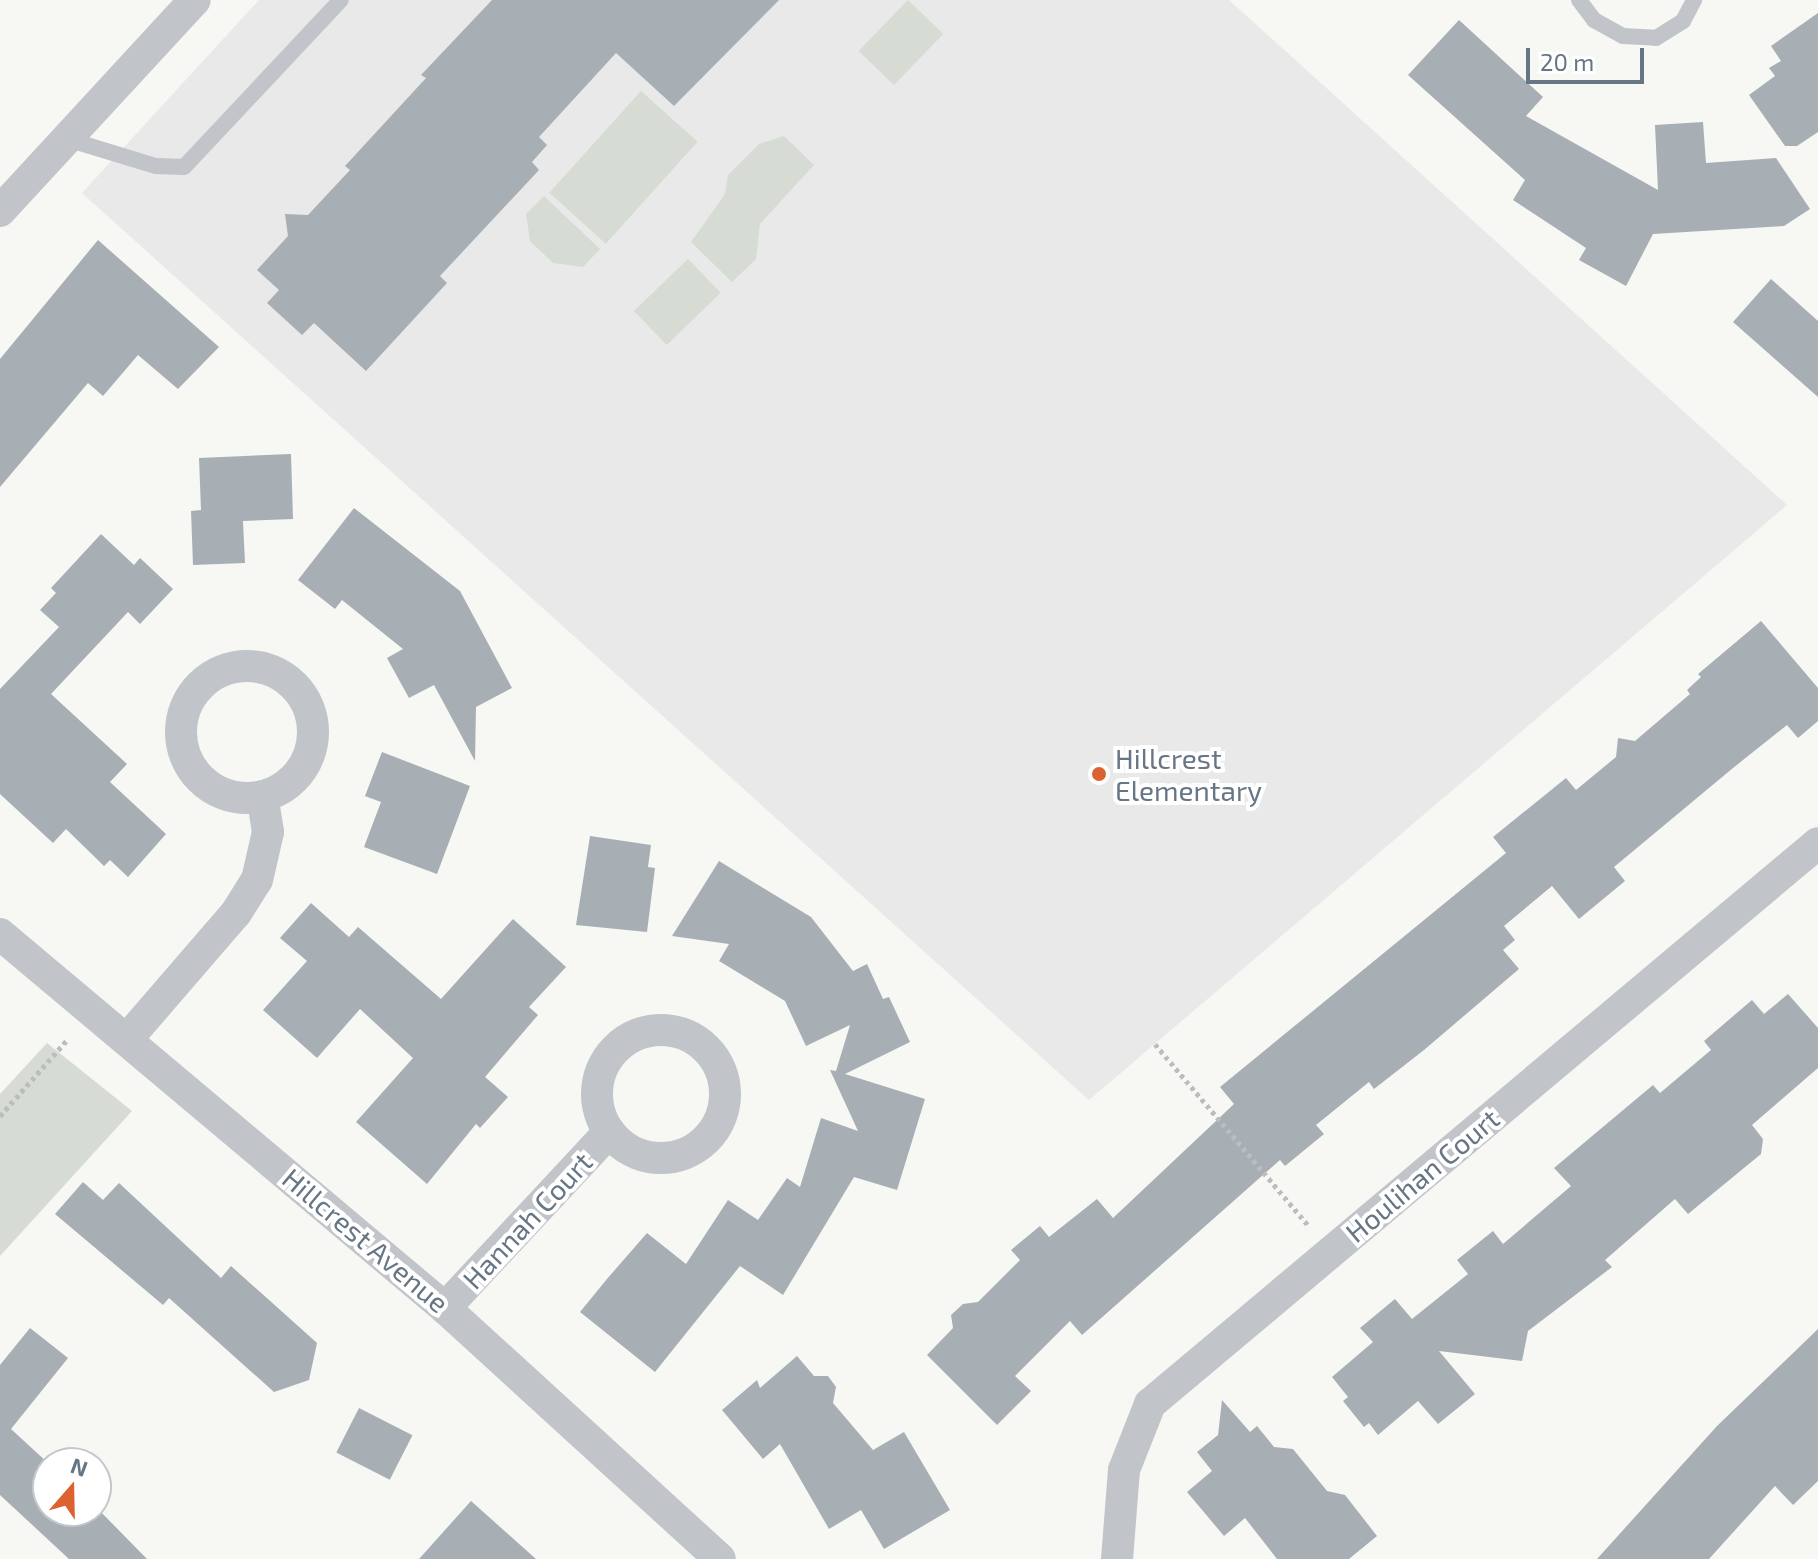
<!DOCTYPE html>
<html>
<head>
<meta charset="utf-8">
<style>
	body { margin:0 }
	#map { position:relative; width:1818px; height:1559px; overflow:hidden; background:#f7f7f4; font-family:"Exo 2",sans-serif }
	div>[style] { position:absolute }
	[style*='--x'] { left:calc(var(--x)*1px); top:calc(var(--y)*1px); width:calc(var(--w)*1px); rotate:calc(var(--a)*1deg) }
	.built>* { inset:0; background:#e8e9e8 }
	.green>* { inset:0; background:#d6dcd4; transform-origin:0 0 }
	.building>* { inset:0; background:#a7afb5; transform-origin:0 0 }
	.path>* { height:5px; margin-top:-2.5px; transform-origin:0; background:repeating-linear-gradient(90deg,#bbbdc0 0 4px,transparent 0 8px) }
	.service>* { height:16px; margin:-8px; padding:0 8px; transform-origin:8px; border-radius:8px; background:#c1c4c8 }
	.minor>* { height:32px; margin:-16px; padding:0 16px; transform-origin:16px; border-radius:16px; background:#c1c4c8 }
	.minor>.ring { margin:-16px; padding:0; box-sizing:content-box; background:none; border:32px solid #c1c4c8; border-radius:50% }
	.dots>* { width:22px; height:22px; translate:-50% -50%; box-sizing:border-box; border:4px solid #fff; border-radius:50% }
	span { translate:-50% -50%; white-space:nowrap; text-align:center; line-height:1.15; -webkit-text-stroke:8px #fff; paint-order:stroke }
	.poi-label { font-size:28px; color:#677684 }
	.left { translate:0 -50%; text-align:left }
	.street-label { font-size:28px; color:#677684 }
	.north { position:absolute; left:32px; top:1447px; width:80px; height:80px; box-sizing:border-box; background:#fff; border:2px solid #c2c8ce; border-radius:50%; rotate:20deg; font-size:22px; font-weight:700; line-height:32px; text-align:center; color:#677684 }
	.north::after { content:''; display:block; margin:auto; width:28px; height:36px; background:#dc6230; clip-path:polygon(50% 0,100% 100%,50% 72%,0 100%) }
	.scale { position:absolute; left:1526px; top:48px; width:118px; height:36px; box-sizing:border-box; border:4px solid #677684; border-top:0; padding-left:10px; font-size:24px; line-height:28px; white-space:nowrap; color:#677684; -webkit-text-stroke:6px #fff; paint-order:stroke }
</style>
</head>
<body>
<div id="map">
	<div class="built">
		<div style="clip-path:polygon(259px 0,1229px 0,1787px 505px,1089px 1100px,82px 193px)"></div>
	</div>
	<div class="green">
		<div style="left:908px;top:0;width:49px;height:71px;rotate:44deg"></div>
		<div style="left:641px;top:91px;width:76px;height:137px;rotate:42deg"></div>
		<div style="clip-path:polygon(784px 136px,814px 165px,760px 224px,756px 259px,732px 282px,691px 242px,725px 194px,728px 175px,759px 144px)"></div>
		<div style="clip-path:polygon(544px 196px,600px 249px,583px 267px,553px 263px,530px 241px,526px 214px)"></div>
		<div style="left:688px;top:259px;width:47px;height:75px;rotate:46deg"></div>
		<div style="clip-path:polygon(47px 1043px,132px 1111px,0 1256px,0 1094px)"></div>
	</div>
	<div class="building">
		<div style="clip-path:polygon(492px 0,779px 0,674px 106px,616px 53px,539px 137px,547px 145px,532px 162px,539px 170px,440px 276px,447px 283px,366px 371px,314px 323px,302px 335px,267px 303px,279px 290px,257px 270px,288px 236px,285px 214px,308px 215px,350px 170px,345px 166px,426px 78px,421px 75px)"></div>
		<div style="clip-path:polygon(1818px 13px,1818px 132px,1797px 146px,1785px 146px,1749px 95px,1775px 76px,1769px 68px,1781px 61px,1771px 46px)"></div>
		<div style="clip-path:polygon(1459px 20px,1543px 97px,1526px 116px,1658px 190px,1655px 125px,1703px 122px,1706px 163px,1776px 158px,1810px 209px,1784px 226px,1653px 234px,1626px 286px,1579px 260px,1586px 248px,1513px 200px,1525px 180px,1408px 75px)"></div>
		<div style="clip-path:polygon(98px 240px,219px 347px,178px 389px,138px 355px,103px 396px,88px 383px,0 487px,0 359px)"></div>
		<div style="clip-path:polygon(1771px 279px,1818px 321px,1818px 397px,1733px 322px)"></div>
		<div style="clip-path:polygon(291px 454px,293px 519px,243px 521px,245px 563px,193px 565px,191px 511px,201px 510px,199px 458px)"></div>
		<div style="clip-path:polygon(354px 508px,460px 591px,512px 688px,476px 707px,475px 761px,434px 685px,409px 698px,387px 658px,403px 649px,342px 600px,335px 609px,298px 580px)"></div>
		<div style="clip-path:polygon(101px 534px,134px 565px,140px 558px,173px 589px,140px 624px,128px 612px,51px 694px,127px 764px,110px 782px,166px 834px,128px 877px,110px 860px,104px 866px,66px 829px,53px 843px,0 794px,0 689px,59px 627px,40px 610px,56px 593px,51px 588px)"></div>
		<div style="clip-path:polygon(1761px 621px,1818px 688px,1818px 721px,1798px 738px,1787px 725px,1733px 768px,1614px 867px,1625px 881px,1579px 919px,1552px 886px,1504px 926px,1515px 940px,1503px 950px,1519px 969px,1424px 1050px,1374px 1089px,1369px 1082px,1316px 1125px,1324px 1134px,1285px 1166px,1280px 1160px,1082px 1335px,1070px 1321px,1015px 1376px,1031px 1391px,997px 1425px,927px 1355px,953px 1328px,951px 1315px,963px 1304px,978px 1302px,1020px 1260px,1011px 1250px,1040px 1226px,1049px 1237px,1097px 1199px,1113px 1218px,1234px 1104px,1220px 1087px,1506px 853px,1493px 837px,1566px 778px,1576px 790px,1616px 757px,1618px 738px,1635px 741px,1690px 694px,1687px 690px,1701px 677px,1698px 674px)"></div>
		<div style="clip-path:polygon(382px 752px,470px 786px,437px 874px,364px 847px,381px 802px,365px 796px)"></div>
		<div style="clip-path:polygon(590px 836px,651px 845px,648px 867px,655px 868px,647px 932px,576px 925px)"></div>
		<div style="clip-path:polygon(719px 861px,811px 917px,853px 971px,867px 964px,883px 999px,889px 997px,910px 1042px,845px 1074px,925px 1099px,897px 1190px,854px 1177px,783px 1295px,740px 1266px,655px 1372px,580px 1312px,607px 1279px,647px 1233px,686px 1264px,728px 1200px,758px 1220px,787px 1178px,800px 1187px,821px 1118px,858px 1131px,830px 1070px,836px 1071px,850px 1025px,806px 1046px,785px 1001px,719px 961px,729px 944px,672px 936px)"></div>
		<div style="clip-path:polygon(311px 903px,349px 937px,358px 927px,441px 999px,513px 919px,566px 967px,529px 1007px,538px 1015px,485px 1077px,508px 1097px,480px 1128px,476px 1124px,427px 1184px,356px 1122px,413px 1058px,360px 1009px,317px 1058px,263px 1010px,307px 961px,280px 938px)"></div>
		<div style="clip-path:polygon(1788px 994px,1818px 1028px,1818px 1068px,1752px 1125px,1763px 1139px,1761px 1154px,1688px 1214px,1675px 1199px,1605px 1260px,1612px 1267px,1528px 1331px,1522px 1361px,1439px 1351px,1475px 1394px,1438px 1424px,1418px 1401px,1378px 1435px,1369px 1423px,1364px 1427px,1343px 1401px,1348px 1397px,1332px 1377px,1373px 1342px,1360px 1328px,1395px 1299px,1412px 1319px,1468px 1274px,1457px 1260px,1493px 1231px,1503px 1244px,1571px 1186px,1554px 1168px,1653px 1085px,1660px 1093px,1711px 1050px,1704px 1041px,1752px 1000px,1764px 1014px)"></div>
		<div style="clip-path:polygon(83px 1182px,103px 1200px,119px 1183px,221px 1278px,231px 1266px,317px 1343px,309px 1380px,274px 1392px,169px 1298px,163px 1305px,55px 1214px)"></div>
		<div style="clip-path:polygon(30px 1328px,68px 1358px,11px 1429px,48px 1463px,48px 1511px,96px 1511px,96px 1507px,147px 1559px,69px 1559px,0 1495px,0 1365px)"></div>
		<div style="clip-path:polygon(1818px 1329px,1818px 1481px,1793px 1505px,1775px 1486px,1709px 1559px,1597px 1559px,1717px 1426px)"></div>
		<div style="clip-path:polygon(797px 1356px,814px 1376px,828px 1376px,836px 1387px,833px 1403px,873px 1450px,904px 1432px,950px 1510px,884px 1549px,861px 1510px,829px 1529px,780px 1444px,763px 1459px,722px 1410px,757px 1380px,760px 1388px)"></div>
		<div style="clip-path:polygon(1222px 1400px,1250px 1432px,1257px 1426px,1274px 1447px,1293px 1449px,1327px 1491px,1345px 1495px,1377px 1536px,1349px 1559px,1277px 1559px,1245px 1518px,1224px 1536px,1187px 1492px,1212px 1471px,1197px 1452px,1218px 1435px)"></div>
		<div style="left:359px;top:1408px;width:60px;height:50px;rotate:27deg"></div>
		<div style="clip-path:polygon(471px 1501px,536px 1559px,419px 1559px)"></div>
	</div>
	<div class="path">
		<div style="--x:1155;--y:1044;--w:238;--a:49.8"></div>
		<div style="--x:0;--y:1116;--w:103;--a:-48.6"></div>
	</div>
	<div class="service">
		<div style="--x:1579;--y:0;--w:25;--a:53"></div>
		<div style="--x:1594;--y:20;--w:33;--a:29"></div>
		<div style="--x:1623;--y:36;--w:33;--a:3"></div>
		<div style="--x:1656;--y:38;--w:32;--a:-32"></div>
		<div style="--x:1683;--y:21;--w:24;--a:-62"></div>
		<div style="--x:67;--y:139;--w:93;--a:16.9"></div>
		<div style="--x:156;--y:166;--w:28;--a:2"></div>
		<div style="--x:184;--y:167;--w:229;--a:-46.8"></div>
	</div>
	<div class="minor">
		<div style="--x:0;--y:211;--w:287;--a:-47.3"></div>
		<div class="ring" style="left:181px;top:666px;width:100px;height:100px"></div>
		<div style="--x:0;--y:934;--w:581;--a:40.05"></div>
		<div style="--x:445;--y:1308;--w:372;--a:42.4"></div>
		<div class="ring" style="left:597px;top:1030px;width:96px;height:96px"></div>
		<div style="--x:128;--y:1038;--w:165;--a:-49.2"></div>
		<div style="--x:236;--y:913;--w:39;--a:-58"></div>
		<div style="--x:257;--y:880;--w:49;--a:-77.1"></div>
		<div style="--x:268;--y:832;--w:36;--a:-99"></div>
		<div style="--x:445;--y:1308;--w:241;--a:-47"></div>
		<div style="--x:1117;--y:1559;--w:89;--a:-85.5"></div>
		<div style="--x:1124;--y:1470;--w:71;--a:-68.5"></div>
		<div style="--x:1150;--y:1404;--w:872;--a:-40.02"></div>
	</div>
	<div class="dots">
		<div style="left:1099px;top:774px;background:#dc6230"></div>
	</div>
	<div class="poi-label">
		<span class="left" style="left:1115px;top:774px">Hillcrest<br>Elementary</span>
	</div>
	<div class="street-label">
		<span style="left:1422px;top:1175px;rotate:-40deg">Houlihan Court</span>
		<span style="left:527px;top:1220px;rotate:-47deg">Hannah Court</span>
		<span style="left:366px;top:1240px;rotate:40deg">Hillcrest Avenue</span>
	</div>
	<div class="north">N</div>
	<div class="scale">20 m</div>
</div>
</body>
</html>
